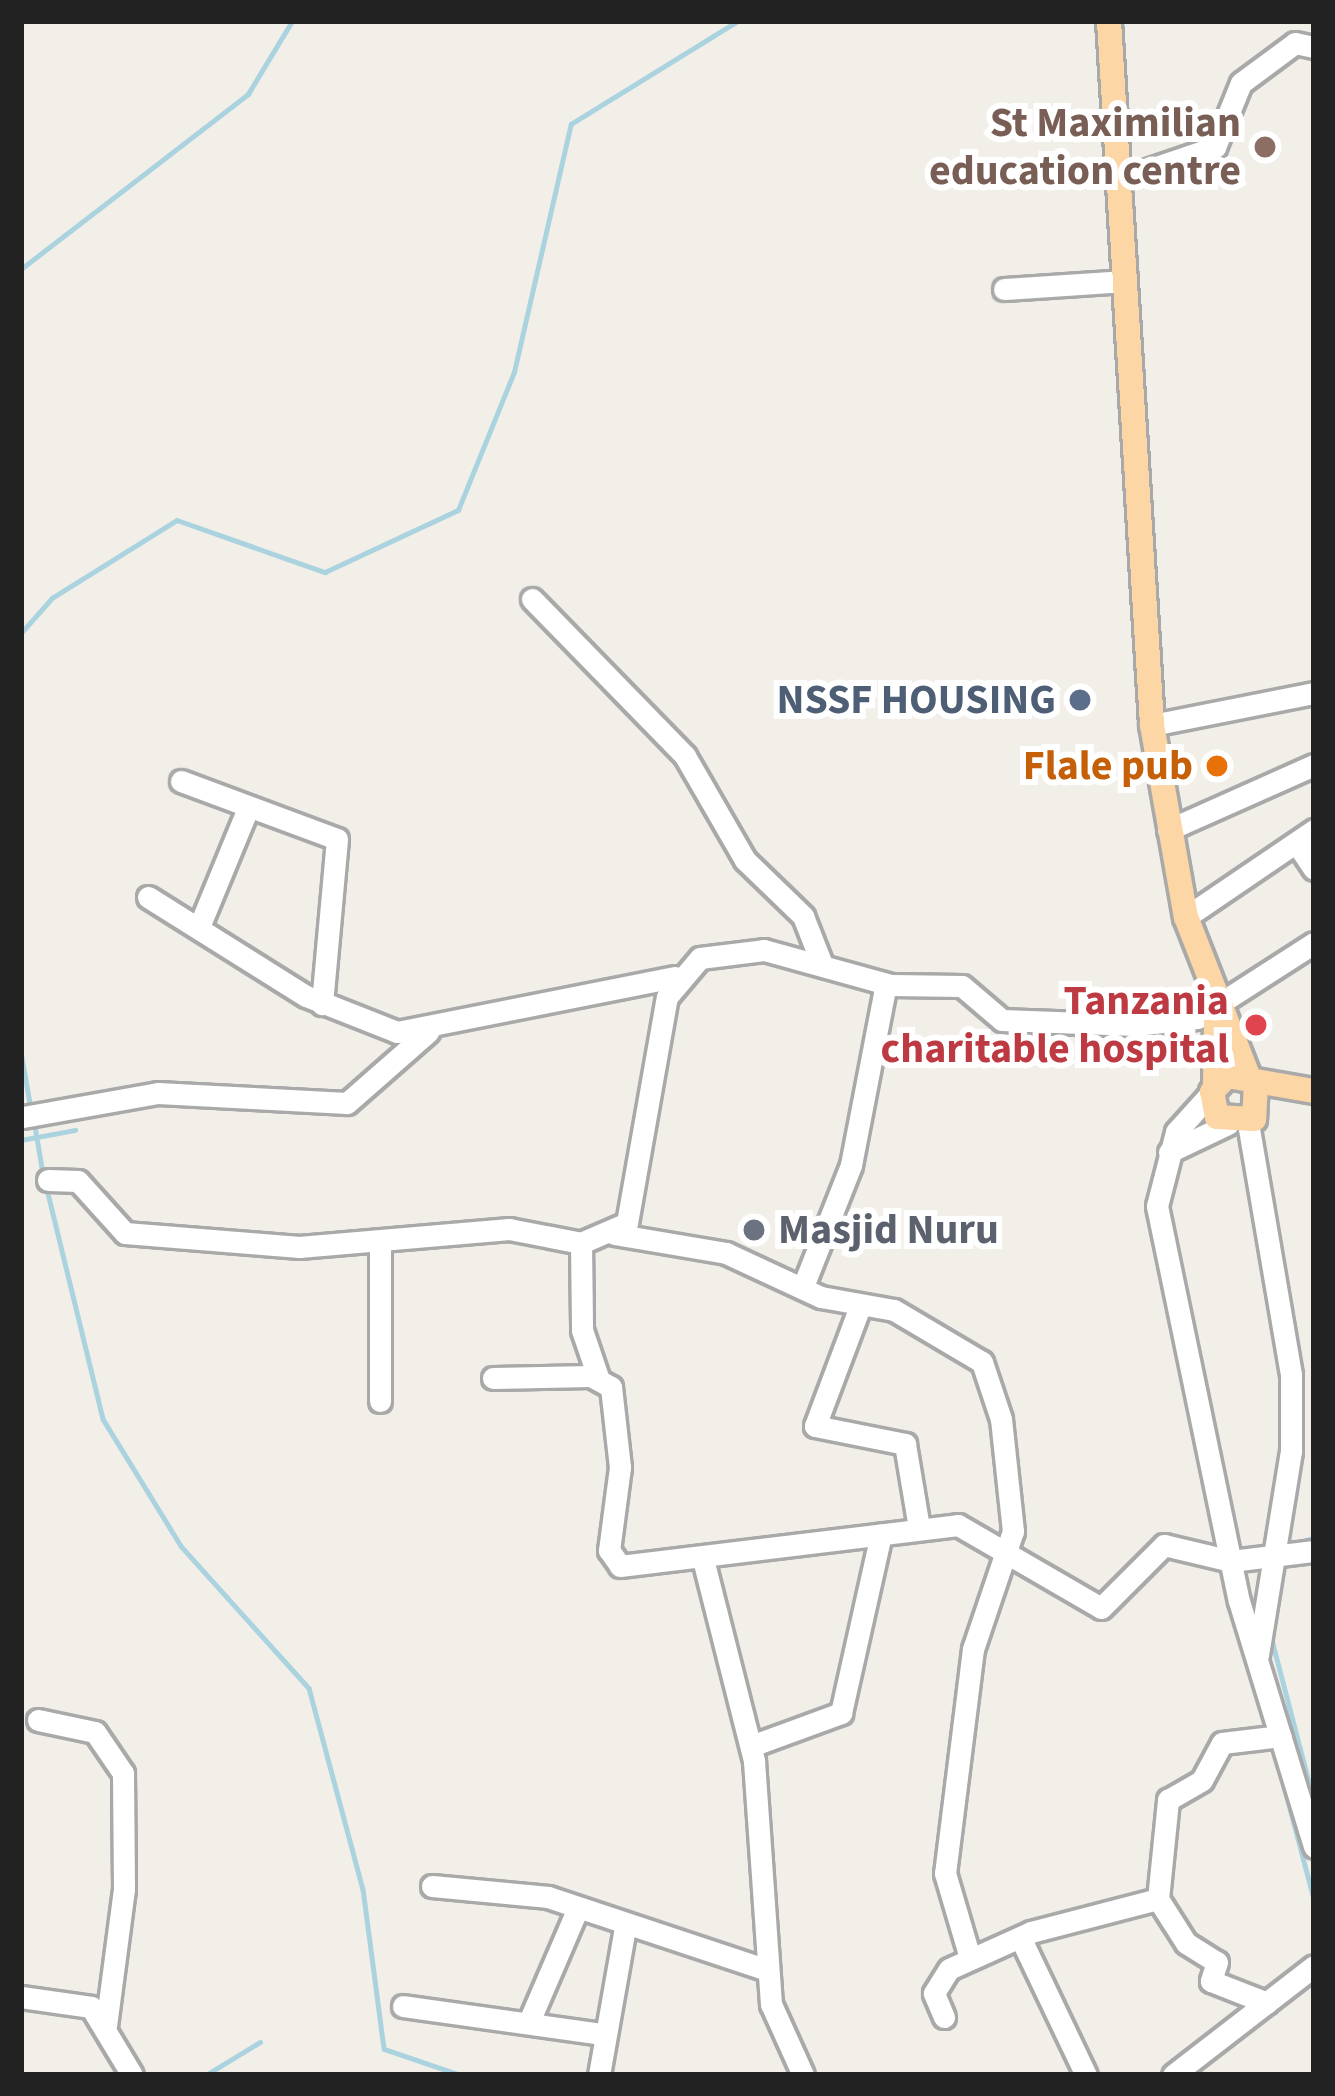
<!DOCTYPE html>
<html>
<head>
<meta charset="utf-8">
<style>
	body { margin:0 }
	#map { position:relative; width:1335px; height:2096px; overflow:hidden; background:#f2efe9; font-family:"Source Sans 3",sans-serif }
	div>[style] { position:absolute }
	[style*='--x'] { left:calc(var(--x)*1px); top:calc(var(--y)*1px); width:calc(var(--w)*1px); rotate:calc(var(--a)*1deg) }
	.stream>* { height:4.5px; margin:-2.25px; padding:0 2.25px; transform-origin:2.25px; border-radius:2.25px; background:#aad3df }
	.roads { filter:drop-shadow(3px 0 #a9a9a9) drop-shadow(-3px 0 #a9a9a9) drop-shadow(0 3px #a9a9a9) drop-shadow(0 -3px #a9a9a9) }
	.minor>* { height:21px; margin:-10.5px; padding:0 10.5px; transform-origin:10.5px; border-radius:10.5px; background:#fff }
	.major>* { height:24px; margin:-12px; padding:0 12px; transform-origin:12px; border-radius:12px; background:#fcd6a4 }
	.dots>* { width:33px; height:33px; translate:-50% -50%; box-sizing:border-box; border:6px solid #fff; border-radius:50% }
	span { translate:-50% -50%; white-space:nowrap; text-align:center; line-height:1.15; -webkit-text-stroke:12px #fff; paint-order:stroke }
	.education-label { font-size:42px; color:#785e54; font-weight:700 }
	.right { translate:-100% -50%; text-align:right }
	.service-label { font-size:42px; color:#4e5e75; font-weight:700 }
	.food-label { font-size:42px; color:#c56008; font-weight:700 }
	.health-label { font-size:42px; color:#be3a42; font-weight:700 }
	.worship-label { font-size:42px; color:#5b616d; font-weight:700 }
	.left { translate:0 -50%; text-align:left }
	.frame { position:absolute; inset:0; border:24px solid #222; pointer-events:none }
</style>
</head>
<body>
<div id="map">
	<div class="stream">
		<div style="--x:1122;--y:21;--w:51;--a:87.8"></div>
		<div style="--x:1104;--y:135;--w:42;--a:85.9"></div>
		<div style="--x:21;--y:269;--w:287;--a:-37.6"></div>
		<div style="--x:248;--y:94;--w:85;--a:-58.9"></div>
		<div style="--x:1149;--y:489;--w:30;--a:86"></div>
		<div style="--x:21;--y:633;--w:47;--a:-48.5"></div>
		<div style="--x:52;--y:598;--w:147;--a:-32"></div>
		<div style="--x:177;--y:520;--w:157;--a:19.4"></div>
		<div style="--x:325;--y:572;--w:147;--a:-25"></div>
		<div style="--x:458;--y:510;--w:149;--a:-67.9"></div>
		<div style="--x:514;--y:372;--w:254;--a:-77.1"></div>
		<div style="--x:571;--y:124;--w:196;--a:-31.7"></div>
		<div style="--x:1189;--y:870;--w:30;--a:75"></div>
		<div style="--x:21;--y:1052;--w:58;--a:80"></div>
		<div style="--x:34;--y:1120;--w:55;--a:80.5"></div>
		<div style="--x:21;--y:1140;--w:55;--a:-10.5"></div>
		<div style="--x:46;--y:1185;--w:241;--a:76.3"></div>
		<div style="--x:103;--y:1419;--w:149;--a:58.4"></div>
		<div style="--x:181;--y:1546;--w:191;--a:48"></div>
		<div style="--x:309;--y:1688;--w:208;--a:75"></div>
		<div style="--x:363;--y:1889;--w:161;--a:82.5"></div>
		<div style="--x:384;--y:2049;--w:81;--a:18.7"></div>
		<div style="--x:1291;--y:1544;--w:24;--a:-15"></div>
		<div style="--x:1271;--y:1636;--w:171;--a:75.4"></div>
		<div style="--x:1282;--y:1778;--w:125;--a:75.2"></div>
		<div style="--x:206;--y:2075;--w:63;--a:-31.4"></div>
	</div>
	<div class="roads">
		<div class="minor">
			<div style="--x:1115;--y:181;--w:106;--a:-18.8"></div>
			<div style="--x:1215;--y:147;--w:69;--a:-67.9"></div>
			<div style="--x:1241;--y:83;--w:67;--a:-36.5"></div>
			<div style="--x:1295;--y:43;--w:19;--a:12"></div>
			<div style="--x:1004;--y:289;--w:119;--a:-3.8"></div>
			<div style="--x:532;--y:599;--w:219;--a:45.7"></div>
			<div style="--x:685;--y:756;--w:120;--a:60"></div>
			<div style="--x:745;--y:860;--w:81;--a:44"></div>
			<div style="--x:803;--y:916;--w:49;--a:68.6"></div>
			<div style="--x:1152;--y:725;--w:165;--a:-11.2"></div>
			<div style="--x:181;--y:781;--w:166;--a:20.4"></div>
			<div style="--x:337;--y:839;--w:166;--a:95.2"></div>
			<div style="--x:1168;--y:830;--w:160;--a:-24"></div>
			<div style="--x:1297;--y:844;--w:30;--a:56"></div>
			<div style="--x:148;--y:897;--w:186;--a:32.1"></div>
			<div style="--x:306;--y:996;--w:98;--a:21.6"></div>
			<div style="--x:397;--y:1032;--w:283;--a:-11.2"></div>
			<div style="--x:1186;--y:917;--w:155;--a:-34.2"></div>
			<div style="--x:199;--y:927;--w:129;--a:-67.6"></div>
			<div style="--x:1212;--y:1092;--w:54;--a:132"></div>
			<div style="--x:1176;--y:1132;--w:76;--a:104.4"></div>
			<div style="--x:1157;--y:1206;--w:403;--a:78.3"></div>
			<div style="--x:1239;--y:1601;--w:257;--a:73"></div>
			<div style="--x:23;--y:1117;--w:137;--a:-10.1"></div>
			<div style="--x:158;--y:1093;--w:189;--a:3"></div>
			<div style="--x:347;--y:1103;--w:108;--a:-41.2"></div>
			<div style="--x:1248;--y:1123;--w:256;--a:80.3"></div>
			<div style="--x:1291;--y:1375;--w:76;--a:90"></div>
			<div style="--x:1291;--y:1451;--w:207;--a:99.2"></div>
			<div style="--x:1169;--y:1152;--w:65;--a:-25.4"></div>
			<div style="--x:48;--y:1180;--w:30;--a:2"></div>
			<div style="--x:78;--y:1181;--w:70;--a:47.9"></div>
			<div style="--x:125;--y:1233;--w:175;--a:4.6"></div>
			<div style="--x:299;--y:1247;--w:211;--a:-4.9"></div>
			<div style="--x:509;--y:1229;--w:73;--a:11"></div>
			<div style="--x:581;--y:1243;--w:50;--a:-23.5"></div>
			<div style="--x:627;--y:1223;--w:230;--a:-80"></div>
			<div style="--x:667;--y:997;--w:51;--a:-49.8"></div>
			<div style="--x:700;--y:958;--w:64;--a:-7.1"></div>
			<div style="--x:764;--y:950;--w:132;--a:15.4"></div>
			<div style="--x:891;--y:985;--w:71;--a:0.8"></div>
			<div style="--x:962;--y:986;--w:52;--a:40.4"></div>
			<div style="--x:1002;--y:1020;--w:134;--a:2.1"></div>
			<div style="--x:1136;--y:1025;--w:61;--a:-6.5"></div>
			<div style="--x:1197;--y:1018;--w:139;--a:-32.7"></div>
			<div style="--x:614;--y:1234;--w:114;--a:9.6"></div>
			<div style="--x:726;--y:1253;--w:105;--a:24.9"></div>
			<div style="--x:821;--y:1297;--w:74;--a:10.1"></div>
			<div style="--x:894;--y:1310;--w:102;--a:30.6"></div>
			<div style="--x:982;--y:1362;--w:60;--a:71.6"></div>
			<div style="--x:1001;--y:1419;--w:113;--a:83.9"></div>
			<div style="--x:1013;--y:1531;--w:125;--a:108.7"></div>
			<div style="--x:973;--y:1649;--w:226;--a:97.1"></div>
			<div style="--x:945;--y:1873;--w:89;--a:73.6"></div>
			<div style="--x:380;--y:1243;--w:158;--a:90"></div>
			<div style="--x:581;--y:1243;--w:87;--a:89.3"></div>
			<div style="--x:582;--y:1330;--w:50;--a:71.2"></div>
			<div style="--x:804;--y:1284;--w:128;--a:-68.4"></div>
			<div style="--x:851;--y:1165;--w:184;--a:-79.1"></div>
			<div style="--x:859;--y:1309;--w:125;--a:110.6"></div>
			<div style="--x:815;--y:1426;--w:92;--a:11.3"></div>
			<div style="--x:905;--y:1444;--w:85;--a:80.5"></div>
			<div style="--x:493;--y:1378;--w:98;--a:-1.2"></div>
			<div style="--x:591;--y:1376;--w:23;--a:29"></div>
			<div style="--x:611;--y:1387;--w:81;--a:83.6"></div>
			<div style="--x:620;--y:1467;--w:84;--a:97.5"></div>
			<div style="--x:609;--y:1550;--w:19;--a:55"></div>
			<div style="--x:620;--y:1566;--w:340;--a:-6.9"></div>
			<div style="--x:958;--y:1525;--w:165;--a:30.1"></div>
			<div style="--x:1101;--y:1608;--w:89;--a:-45"></div>
			<div style="--x:1164;--y:1545;--w:69;--a:13.4"></div>
			<div style="--x:1231;--y:1561;--w:84;--a:-6.9"></div>
			<div style="--x:704;--y:1563;--w:204;--a:75.8"></div>
			<div style="--x:754;--y:1761;--w:244;--a:86"></div>
			<div style="--x:771;--y:2004;--w:78;--a:65.7"></div>
			<div style="--x:38;--y:1720;--w:58;--a:11.9"></div>
			<div style="--x:95;--y:1732;--w:50;--a:55.7"></div>
			<div style="--x:123;--y:1773;--w:116;--a:89.5"></div>
			<div style="--x:124;--y:1889;--w:137;--a:97.5"></div>
			<div style="--x:751;--y:1746;--w:96;--a:-20.1"></div>
			<div style="--x:841;--y:1713;--w:183;--a:-77.4"></div>
			<div style="--x:432;--y:1886;--w:117;--a:5.4"></div>
			<div style="--x:548;--y:1897;--w:232;--a:18.4"></div>
			<div style="--x:1158;--y:1899;--w:52;--a:57.5"></div>
			<div style="--x:1186;--y:1943;--w:36;--a:32"></div>
			<div style="--x:1217;--y:1962;--w:20;--a:108"></div>
			<div style="--x:1211;--y:1981;--w:60;--a:21.4"></div>
			<div style="--x:1021;--y:1939;--w:151;--a:64.5"></div>
			<div style="--x:21;--y:1997;--w:71;--a:8.1"></div>
			<div style="--x:91;--y:2007;--w:79;--a:58.9"></div>
			<div style="--x:403;--y:2006;--w:202;--a:8"></div>
			<div style="--x:531;--y:2017;--w:119;--a:-66.7"></div>
			<div style="--x:944;--y:2017;--w:26;--a:-113"></div>
			<div style="--x:934;--y:1993;--w:28;--a:-58"></div>
			<div style="--x:949;--y:1969;--w:90;--a:-24.3"></div>
			<div style="--x:1031;--y:1932;--w:131;--a:-14.6"></div>
			<div style="--x:1158;--y:1899;--w:100;--a:-84.2"></div>
			<div style="--x:1168;--y:1800;--w:39;--a:-30"></div>
			<div style="--x:1202;--y:1780;--w:42;--a:-61.6"></div>
			<div style="--x:1222;--y:1743;--w:59;--a:-6.8"></div>
			<div style="--x:599;--y:2075;--w:149;--a:-80"></div>
			<div style="--x:1173;--y:2075;--w:178;--a:-37.7"></div>
		</div>
		<div class="major">
			<div style="--x:1109;--y:21;--w:705;--a:86.5"></div>
			<div style="--x:1152;--y:725;--w:195;--a:80"></div>
			<div style="--x:1186;--y:917;--w:173;--a:68.6"></div>
			<div style="--x:1256;--y:1083;--w:36;--a:93"></div>
			<div style="--x:1254;--y:1119;--w:37;--a:-177"></div>
			<div style="--x:1217;--y:1117;--w:25;--a:-101"></div>
			<div style="--x:1212;--y:1092;--w:22;--a:-47"></div>
			<div style="--x:1227;--y:1076;--w:88;--a:9.8"></div>
			<div style="--x:1215;--y:1085;--w:67;--a:-89.1"></div>
		</div>
	</div>
	<div class="dots">
		<div style="left:1265px;top:147px;background:#8d6e63"></div>
		<div style="left:1080px;top:700px;background:#5c6f8a"></div>
		<div style="left:1217px;top:766px;background:#e8710a"></div>
		<div style="left:1256px;top:1025px;background:#e0444e"></div>
		<div style="left:754px;top:1230px;background:#6b7280"></div>
	</div>
	<div class="education-label">
		<span class="right" style="left:1241px;top:147px">St Maximilian<br>education centre</span>
	</div>
	<div class="service-label">
		<span class="right" style="left:1056px;top:700px">NSSF HOUSING</span>
	</div>
	<div class="food-label">
		<span class="right" style="left:1193px;top:766px">Flale pub</span>
	</div>
	<div class="health-label">
		<span class="right" style="left:1229px;top:1025px">Tanzania<br>charitable hospital</span>
	</div>
	<div class="worship-label">
		<span class="left" style="left:778px;top:1230px">Masjid Nuru</span>
	</div>
	<div class="frame"></div>
</div>
</body>
</html>
